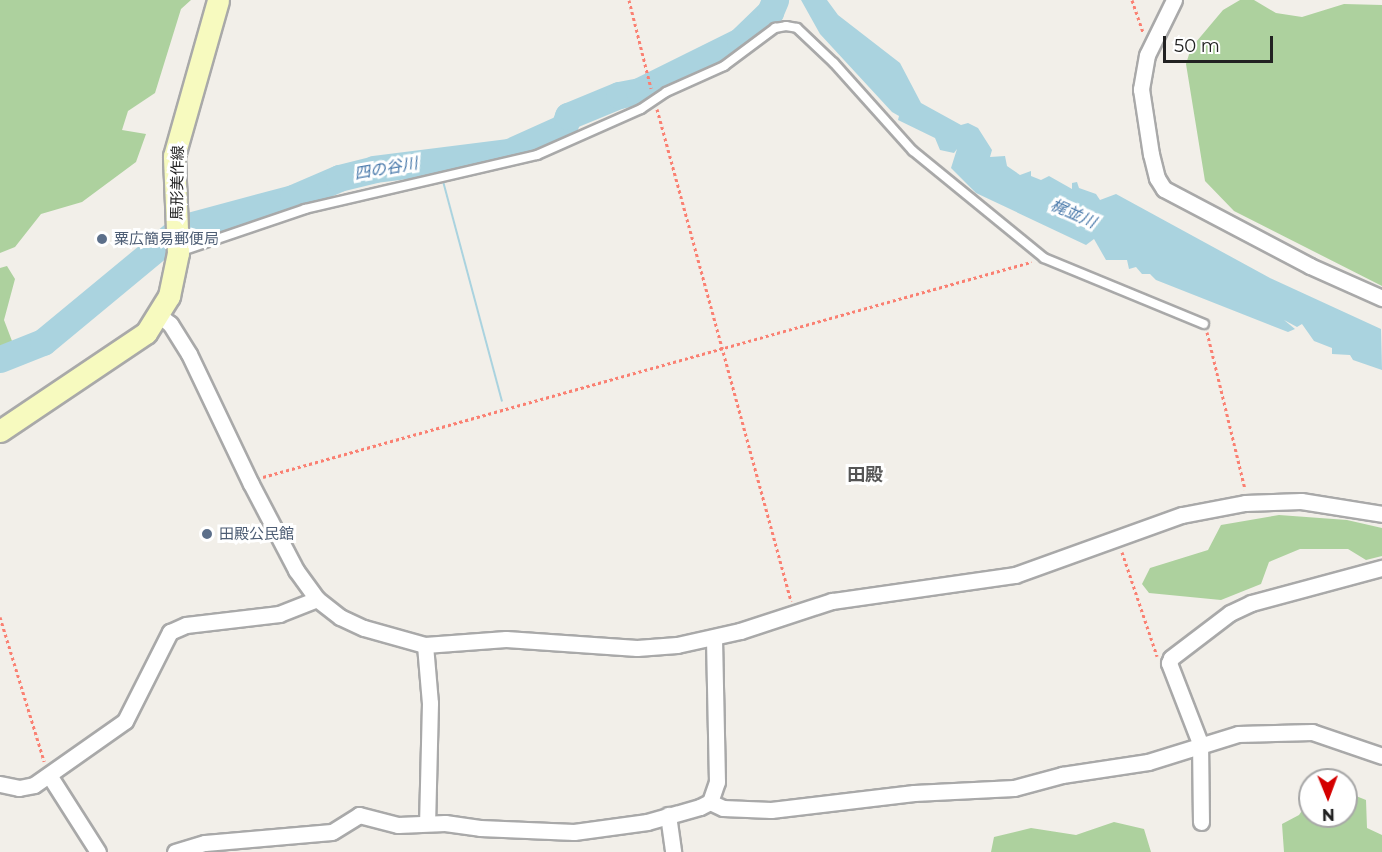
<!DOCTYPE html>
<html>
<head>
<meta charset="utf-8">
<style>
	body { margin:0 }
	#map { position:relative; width:1382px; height:852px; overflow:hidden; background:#f2efe9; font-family:Montserrat,"Noto Sans JP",sans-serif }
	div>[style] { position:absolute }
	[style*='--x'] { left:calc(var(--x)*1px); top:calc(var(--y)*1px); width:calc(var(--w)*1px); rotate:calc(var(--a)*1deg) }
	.forest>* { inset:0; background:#add19e }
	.water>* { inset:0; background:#aad3df; transform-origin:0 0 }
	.river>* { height:27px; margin:-13.5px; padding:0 13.5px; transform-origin:13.5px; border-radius:13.5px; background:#aad3df }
	.path>* { height:3px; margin-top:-1.5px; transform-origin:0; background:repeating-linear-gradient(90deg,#fa8072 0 3px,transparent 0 6px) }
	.roads { filter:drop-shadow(2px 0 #a9a9a9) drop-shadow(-2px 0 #a9a9a9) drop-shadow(0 2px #a9a9a9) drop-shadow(0 -2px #a9a9a9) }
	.service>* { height:8px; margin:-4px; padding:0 4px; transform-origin:4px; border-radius:4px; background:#fff }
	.minor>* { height:15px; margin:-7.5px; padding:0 7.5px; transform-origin:7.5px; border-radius:7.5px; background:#fff }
	.secondary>* { height:21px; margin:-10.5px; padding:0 10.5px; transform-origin:10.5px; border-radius:10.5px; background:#f7fabf }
	.dots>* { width:16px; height:16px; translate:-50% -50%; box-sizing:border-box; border:3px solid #fff; border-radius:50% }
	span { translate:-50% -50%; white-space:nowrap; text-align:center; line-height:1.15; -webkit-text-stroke:6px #fff; paint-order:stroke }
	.street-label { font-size:15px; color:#222 }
	.service-label { font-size:15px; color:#4e5e75 }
	.left { translate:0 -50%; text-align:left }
	.water-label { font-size:16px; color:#4a7aab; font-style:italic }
	.quarter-label { font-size:18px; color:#555; font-weight:700 }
	.north { position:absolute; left:1298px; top:768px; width:60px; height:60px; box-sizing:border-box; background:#fff; border:2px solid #a7a7a7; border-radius:50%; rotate:179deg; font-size:16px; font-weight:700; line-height:24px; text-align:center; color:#222 }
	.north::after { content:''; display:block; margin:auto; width:21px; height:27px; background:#d40000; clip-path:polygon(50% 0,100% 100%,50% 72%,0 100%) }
	.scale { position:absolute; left:1163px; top:36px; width:110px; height:27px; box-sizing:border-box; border:3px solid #222; border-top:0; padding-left:8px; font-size:18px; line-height:21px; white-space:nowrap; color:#222; -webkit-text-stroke:4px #fff; paint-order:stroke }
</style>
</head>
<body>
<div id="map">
	<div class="forest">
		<div style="clip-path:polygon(0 0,191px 0,181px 9px,155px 93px,128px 111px,122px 130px,146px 134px,136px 162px,82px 202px,41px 214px,15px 247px,0 253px)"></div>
		<div style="clip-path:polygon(1240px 0,1254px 0,1276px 13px,1302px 17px,1344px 4px,1382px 5px,1382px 286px,1234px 211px,1205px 181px,1186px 64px,1191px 48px,1223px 10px)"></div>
		<div style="clip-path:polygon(7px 266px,15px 279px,4px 320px,12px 341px,0 352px,0 268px)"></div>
		<div style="clip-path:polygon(1279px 515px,1347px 520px,1382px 528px,1382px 556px,1366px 560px,1348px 549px,1300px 549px,1269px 562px,1261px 584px,1221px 600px,1149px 593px,1142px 584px,1150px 568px,1208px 550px,1221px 525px)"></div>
		<div style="clip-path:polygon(1346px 792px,1366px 800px,1367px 828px,1382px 835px,1382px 852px,1284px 852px,1282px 824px,1299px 815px,1310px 799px,1310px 816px,1346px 816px)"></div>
		<div style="clip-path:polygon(1114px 822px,1144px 829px,1151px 852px,991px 852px,994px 837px,1031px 828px,1076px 835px)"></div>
	</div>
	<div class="water">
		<div style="clip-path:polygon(801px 0,827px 0,838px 15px,900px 63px,921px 103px,961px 125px,968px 123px,978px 128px,992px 150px,990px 157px,1005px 156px,1007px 166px,1020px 175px,1031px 171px,1031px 176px,1041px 180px,1049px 176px,1072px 189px,1072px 183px,1077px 182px,1079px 188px,1096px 194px,1100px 200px,1116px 194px,1270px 278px,1381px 329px,1382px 370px,1353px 360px,1350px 355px,1332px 354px,1332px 348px,1314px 341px,1302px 324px,1297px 327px,1284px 320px,1295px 329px,1288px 332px,1156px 280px,1150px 274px,1142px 274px,1136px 267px,1129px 269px,1127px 260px,1106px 260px,1094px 239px,1086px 245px,976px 193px,951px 168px,957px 149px,954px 153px,940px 150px,935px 138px,898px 120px,899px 116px,892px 112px,820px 34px)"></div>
		<div style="left:444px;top:181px;width:228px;height:2px;rotate:75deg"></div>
	</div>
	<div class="river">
		<div style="--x:0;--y:359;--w:46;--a:-21.6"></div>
		<div style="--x:43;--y:342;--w:179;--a:-39.6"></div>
		<div style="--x:181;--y:228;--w:116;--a:-15"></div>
		<div style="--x:293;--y:198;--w:50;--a:-23.5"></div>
		<div style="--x:339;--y:178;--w:36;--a:-14"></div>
		<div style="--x:374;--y:169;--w:136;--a:-7.2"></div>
		<div style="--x:509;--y:152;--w:60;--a:-24.4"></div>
		<div style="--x:564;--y:127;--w:12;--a:-70"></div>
		<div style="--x:568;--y:116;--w:55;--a:-22.4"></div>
		<div style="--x:619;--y:95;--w:20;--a:-11"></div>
		<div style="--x:639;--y:91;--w:113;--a:-26.3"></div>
		<div style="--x:740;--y:41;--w:42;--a:-44"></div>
		<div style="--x:770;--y:12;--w:13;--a:-67"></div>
	</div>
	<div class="path">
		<div style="--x:629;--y:0;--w:91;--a:76"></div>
		<div style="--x:1132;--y:0;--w:34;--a:71"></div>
		<div style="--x:657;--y:109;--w:510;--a:74.76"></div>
		<div style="--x:1207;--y:332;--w:162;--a:76.4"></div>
		<div style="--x:263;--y:477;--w:798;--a:-15.64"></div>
		<div style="--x:1122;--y:552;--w:110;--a:71.4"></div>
		<div style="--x:0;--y:617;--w:151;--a:73"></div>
	</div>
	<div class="roads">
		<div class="service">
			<div style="--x:179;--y:252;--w:133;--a:-18.8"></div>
			<div style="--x:305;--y:209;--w:238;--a:-13.1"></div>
			<div style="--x:537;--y:155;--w:114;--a:-23.9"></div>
			<div style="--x:641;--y:109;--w:30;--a:-34"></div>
			<div style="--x:666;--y:92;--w:64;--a:-24.1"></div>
			<div style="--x:724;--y:66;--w:64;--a:-36.7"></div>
			<div style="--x:775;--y:28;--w:11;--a:-10"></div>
			<div style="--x:786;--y:26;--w:11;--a:10"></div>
			<div style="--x:797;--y:28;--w:51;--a:43.4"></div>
			<div style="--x:834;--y:63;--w:118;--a:48.1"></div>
			<div style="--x:913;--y:151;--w:169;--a:39.2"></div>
			<div style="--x:1044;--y:258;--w:173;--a:22.4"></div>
		</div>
		<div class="minor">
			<div style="--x:1174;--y:0;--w:61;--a:116.1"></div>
			<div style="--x:1147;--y:55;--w:35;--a:100"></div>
			<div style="--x:1141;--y:89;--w:66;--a:81.3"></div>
			<div style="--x:1151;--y:154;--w:25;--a:76"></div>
			<div style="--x:1157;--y:178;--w:13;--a:58"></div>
			<div style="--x:1164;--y:189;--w:165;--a:27.8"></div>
			<div style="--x:1310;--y:266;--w:79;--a:24"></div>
			<div style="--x:317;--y:599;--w:29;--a:38"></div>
			<div style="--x:340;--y:617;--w:26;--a:25"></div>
			<div style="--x:364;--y:628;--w:63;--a:15.6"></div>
			<div style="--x:425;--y:645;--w:81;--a:-4.2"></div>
			<div style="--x:506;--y:639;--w:131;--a:3.9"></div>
			<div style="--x:637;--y:648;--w:40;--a:-4.3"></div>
			<div style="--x:677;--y:645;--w:65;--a:-12.5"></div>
			<div style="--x:740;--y:631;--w:97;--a:-18.1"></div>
			<div style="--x:832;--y:601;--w:185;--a:-8.1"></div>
			<div style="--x:1015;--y:575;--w:177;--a:-19.8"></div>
			<div style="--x:1182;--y:515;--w:64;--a:-10.8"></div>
			<div style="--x:1245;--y:503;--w:56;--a:-2"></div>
			<div style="--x:1301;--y:501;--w:82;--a:9.1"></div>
			<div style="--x:425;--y:645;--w:58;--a:85.1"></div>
			<div style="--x:430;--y:703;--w:120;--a:91.4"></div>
			<div style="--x:49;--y:775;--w:91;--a:57.5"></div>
			<div style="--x:0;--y:784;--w:19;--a:12"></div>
			<div style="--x:19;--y:788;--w:15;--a:-11"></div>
			<div style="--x:34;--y:785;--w:111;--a:-35.1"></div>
			<div style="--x:125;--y:721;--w:100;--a:-63.2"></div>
			<div style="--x:170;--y:632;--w:17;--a:-24"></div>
			<div style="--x:186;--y:625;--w:94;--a:-6.7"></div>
			<div style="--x:279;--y:614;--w:41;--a:-21.5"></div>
			<div style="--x:317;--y:599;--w:36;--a:-126"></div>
			<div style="--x:296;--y:570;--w:97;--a:-117.6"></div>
			<div style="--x:251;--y:484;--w:144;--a:-115.5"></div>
			<div style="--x:189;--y:354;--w:36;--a:-122"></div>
			<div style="--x:170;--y:324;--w:14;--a:-141"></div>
			<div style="--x:710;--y:802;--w:14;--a:25"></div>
			<div style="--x:723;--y:808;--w:48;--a:2.4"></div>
			<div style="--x:771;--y:810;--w:144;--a:-6.8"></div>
			<div style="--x:914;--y:793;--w:100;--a:-2.9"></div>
			<div style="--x:1014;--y:788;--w:50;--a:-15.2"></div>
			<div style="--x:1062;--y:775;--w:87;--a:-8.6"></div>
			<div style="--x:1148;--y:762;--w:94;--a:-17.3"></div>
			<div style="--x:1238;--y:734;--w:74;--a:-1.5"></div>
			<div style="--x:1312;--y:732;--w:74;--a:18.9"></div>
			<div style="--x:668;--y:815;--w:37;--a:82"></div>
			<div style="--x:1201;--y:822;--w:79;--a:-90.7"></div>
			<div style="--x:1200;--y:743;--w:86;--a:-111.2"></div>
			<div style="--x:1169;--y:663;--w:5;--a:-68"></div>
			<div style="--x:1171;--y:658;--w:74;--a:-37.3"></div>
			<div style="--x:1230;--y:613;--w:23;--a:-25"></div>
			<div style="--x:1251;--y:603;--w:136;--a:-15"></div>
			<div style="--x:175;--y:852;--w:31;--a:-17"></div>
			<div style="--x:205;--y:843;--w:127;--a:-5"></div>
			<div style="--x:332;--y:832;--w:32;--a:-32"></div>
			<div style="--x:359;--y:815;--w:40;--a:14.4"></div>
			<div style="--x:398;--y:825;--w:47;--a:-2.4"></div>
			<div style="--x:445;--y:823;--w:35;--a:8"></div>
			<div style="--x:480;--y:828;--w:94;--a:2.4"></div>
			<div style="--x:574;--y:832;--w:74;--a:-7.8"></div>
			<div style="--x:647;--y:822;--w:55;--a:-15.8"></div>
			<div style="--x:700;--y:807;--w:11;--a:-27"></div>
			<div style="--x:710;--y:802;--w:21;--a:-71"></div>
			<div style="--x:717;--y:782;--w:144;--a:-91.2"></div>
		</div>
		<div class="secondary">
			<div style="--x:0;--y:431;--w:176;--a:-33.9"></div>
			<div style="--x:146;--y:333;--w:44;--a:-58.1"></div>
			<div style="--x:169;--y:296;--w:44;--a:-78.2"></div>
			<div style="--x:178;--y:253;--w:97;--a:-92.4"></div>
			<div style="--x:174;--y:156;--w:162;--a:-74.2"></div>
		</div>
	</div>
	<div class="dots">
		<div style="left:102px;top:239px;background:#5c6f8a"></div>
		<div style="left:207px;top:534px;background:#5c6f8a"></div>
	</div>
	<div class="street-label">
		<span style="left:177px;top:183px;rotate:-89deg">馬形美作線</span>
	</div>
	<div class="service-label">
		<span class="left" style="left:114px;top:239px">粟広簡易郵便局</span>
		<span class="left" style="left:219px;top:534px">田殿公民館</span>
	</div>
	<div class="water-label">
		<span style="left:386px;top:169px;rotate:-10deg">四の谷川</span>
		<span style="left:1073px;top:214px;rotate:24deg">梶並川</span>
	</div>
	<div class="quarter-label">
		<span style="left:865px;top:475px">田殿</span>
	</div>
	<div class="north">N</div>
	<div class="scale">50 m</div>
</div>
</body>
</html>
